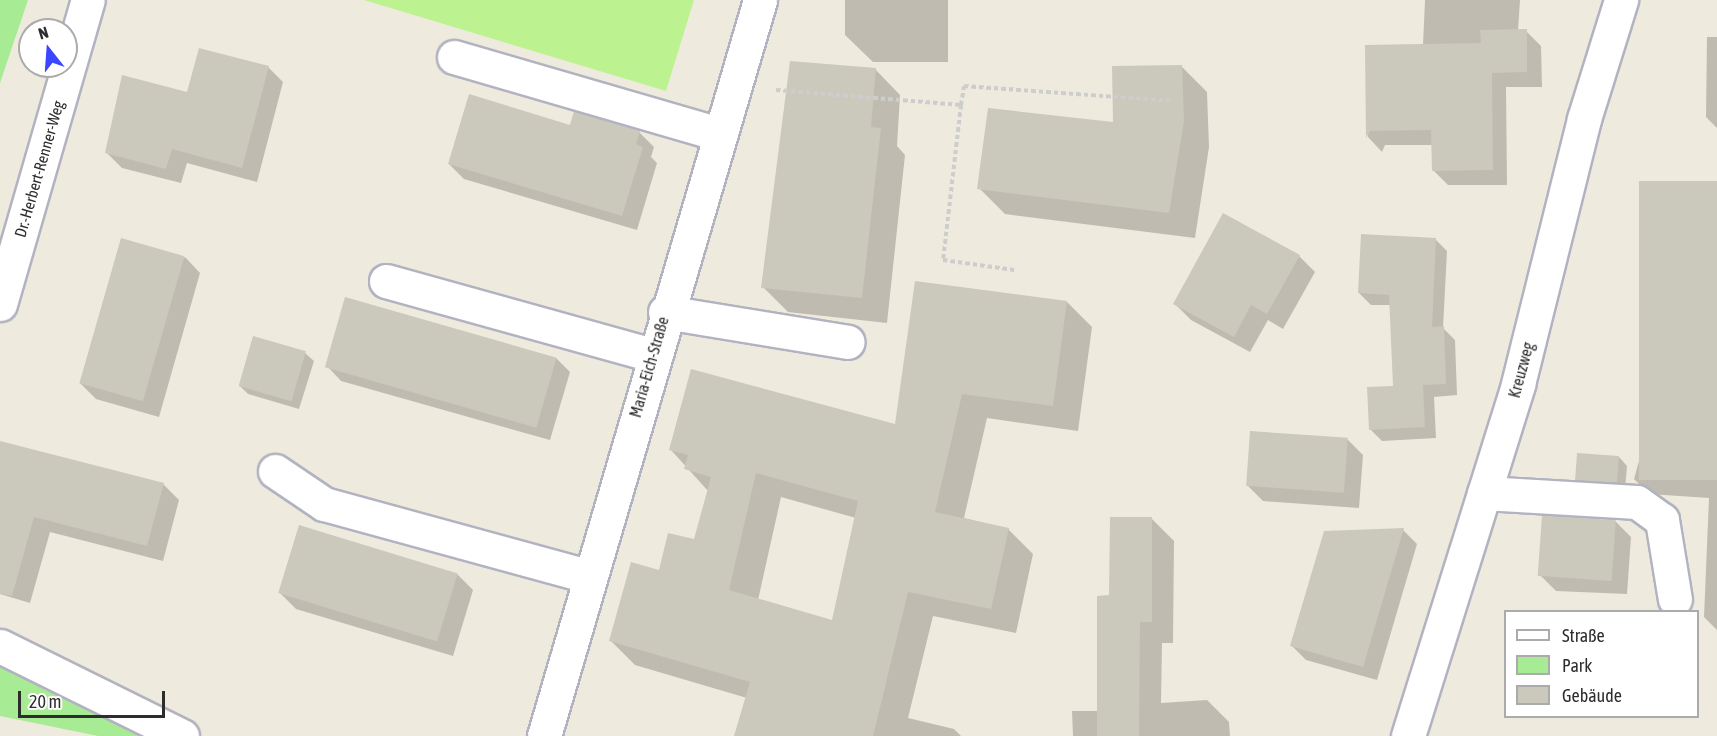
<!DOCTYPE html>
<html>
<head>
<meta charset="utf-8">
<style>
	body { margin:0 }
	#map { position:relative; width:1717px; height:736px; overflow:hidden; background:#efeade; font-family:"Asap Condensed",sans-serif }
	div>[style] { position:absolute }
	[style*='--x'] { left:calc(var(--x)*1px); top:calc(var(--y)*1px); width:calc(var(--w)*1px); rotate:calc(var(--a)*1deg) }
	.green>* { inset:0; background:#a7eb95 }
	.pitch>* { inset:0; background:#bcf390 }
	.shadow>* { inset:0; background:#0003 }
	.building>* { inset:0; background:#cbc8bc; transform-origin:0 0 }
	.path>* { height:4px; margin-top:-2px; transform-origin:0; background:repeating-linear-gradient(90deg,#cdcdcd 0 4.5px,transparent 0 7.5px) }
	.roads { filter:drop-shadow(2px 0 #b2b3c1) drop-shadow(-2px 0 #b2b3c1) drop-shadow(0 2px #b2b3c1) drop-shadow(0 -2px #b2b3c1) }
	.minor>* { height:33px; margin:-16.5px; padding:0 16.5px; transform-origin:16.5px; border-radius:16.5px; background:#fff }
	span { translate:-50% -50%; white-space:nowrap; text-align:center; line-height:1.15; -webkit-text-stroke:5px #fff; paint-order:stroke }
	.street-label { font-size:16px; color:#2d2d2d }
	.legend { position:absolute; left:1504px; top:610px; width:195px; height:108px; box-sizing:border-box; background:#fff; border:2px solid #ababab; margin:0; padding:8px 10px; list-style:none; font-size:18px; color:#2d2d2d }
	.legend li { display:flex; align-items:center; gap:12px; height:30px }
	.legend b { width:30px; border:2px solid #ababab }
	.north { position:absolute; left:18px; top:18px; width:60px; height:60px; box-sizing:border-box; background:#fff; border:2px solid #ababab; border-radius:50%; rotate:343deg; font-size:16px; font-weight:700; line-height:24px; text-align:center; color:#2d2d2d }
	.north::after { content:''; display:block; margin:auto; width:21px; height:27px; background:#3b46ff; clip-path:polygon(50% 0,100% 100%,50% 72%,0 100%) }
	.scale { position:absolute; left:18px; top:691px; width:147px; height:27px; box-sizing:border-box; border:3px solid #2d2d2d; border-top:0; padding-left:8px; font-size:18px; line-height:21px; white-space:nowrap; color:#2d2d2d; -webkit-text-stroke:4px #fff; paint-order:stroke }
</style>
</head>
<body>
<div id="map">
	<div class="green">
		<div style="clip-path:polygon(0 0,28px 0,0 83px)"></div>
		<div style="clip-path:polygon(0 663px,147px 736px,98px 736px,0 716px)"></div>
	</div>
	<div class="pitch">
		<div style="clip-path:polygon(364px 0,694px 0,666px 91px)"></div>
	</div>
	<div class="shadow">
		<div style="clip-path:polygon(845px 0,948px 0,948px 62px,873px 62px,845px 35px)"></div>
		<div style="clip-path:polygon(1425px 0,1520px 0,1518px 31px,1526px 31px,1541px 46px,1542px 87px,1506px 87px,1507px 185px,1448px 185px,1433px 170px,1433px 145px,1385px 145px,1382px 152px,1368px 137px,1367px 46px,1423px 45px)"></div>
		<div style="clip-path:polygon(1707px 37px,1717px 37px,1717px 128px,1706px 117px)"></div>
		<div style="clip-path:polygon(1181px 66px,1207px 92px,1209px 147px,1195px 238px,1005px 214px,979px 188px,1115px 123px)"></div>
		<div style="clip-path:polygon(268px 67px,283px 82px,257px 182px,187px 163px,181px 183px,122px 168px,107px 153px,188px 94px)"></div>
		<div style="clip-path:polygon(875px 69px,900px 95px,897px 146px,905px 155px,887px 323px,788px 312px,763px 287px)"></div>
		<div style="clip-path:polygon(571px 127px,639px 132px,654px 147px,651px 157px,657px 163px,637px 230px,464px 179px,449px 164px)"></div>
		<div style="clip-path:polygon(1717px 183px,1717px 630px,1704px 617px,1709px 498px,1649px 494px,1634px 479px)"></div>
		<div style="clip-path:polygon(1224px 215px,1299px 256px,1315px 272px,1283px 329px,1268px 320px,1250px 352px,1191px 320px,1175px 304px)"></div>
		<div style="clip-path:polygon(1435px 239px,1447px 251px,1443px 328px,1455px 340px,1457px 395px,1434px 397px,1436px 438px,1382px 441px,1370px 429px,1394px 388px,1391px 305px,1371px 305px,1359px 293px)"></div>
		<div style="clip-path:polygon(185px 257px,200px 273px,159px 417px,96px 399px,80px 383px)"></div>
		<div style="clip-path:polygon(evenodd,1067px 302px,1092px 327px,1078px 431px,987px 418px,964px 518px,1008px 529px,1033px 554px,1016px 633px,933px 616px,908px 718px,954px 729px,961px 736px,736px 736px,747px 698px,635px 665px,610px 640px,660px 572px,696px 541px,709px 492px,671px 450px,897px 426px,1067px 302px,781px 497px,856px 518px,833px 622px,758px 600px,781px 497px)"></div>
		<div style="clip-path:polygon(305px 353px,314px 361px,299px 409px,248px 394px,239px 385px)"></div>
		<div style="clip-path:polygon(556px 358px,570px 372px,550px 440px,341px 381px,327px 366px)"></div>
		<div style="clip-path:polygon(1347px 439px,1363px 455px,1359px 508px,1263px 501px,1247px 485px)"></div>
		<div style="clip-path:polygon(0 443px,163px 484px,179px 500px,163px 561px,50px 532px,30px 603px,0 594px)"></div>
		<div style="clip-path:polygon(1619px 457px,1627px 466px,1625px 490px,1586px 487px,1577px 479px)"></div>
		<div style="clip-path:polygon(1152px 519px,1174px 541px,1173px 643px,1162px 643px,1161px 703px,1207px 700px,1229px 722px,1230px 736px,1073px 736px,1072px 711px,1098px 711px,1111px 597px)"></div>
		<div style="clip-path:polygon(1615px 521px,1631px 537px,1627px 594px,1556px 591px,1540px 575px)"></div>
		<div style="clip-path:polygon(1403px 530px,1417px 544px,1377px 680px,1306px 660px,1292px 646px)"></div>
		<div style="clip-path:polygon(457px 574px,473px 590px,453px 656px,296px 609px,280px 593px)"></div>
	</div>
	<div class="building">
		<div style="clip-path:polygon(1527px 29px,1527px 72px,1492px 73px,1493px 170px,1432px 171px,1431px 130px,1370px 131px,1366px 138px,1365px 45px,1481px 43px,1480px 30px)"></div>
		<div style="clip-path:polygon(199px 48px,269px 66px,242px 168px,172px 149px,166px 169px,105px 153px,122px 75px,187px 92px)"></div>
		<div style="clip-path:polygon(790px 61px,876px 68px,871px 127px,881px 128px,862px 298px,761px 288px)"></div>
		<div style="clip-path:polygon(1182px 65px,1184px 121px,1169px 213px,977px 189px,988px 108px,1113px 122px,1112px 66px)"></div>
		<div style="clip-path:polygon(469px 94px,570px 125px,574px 111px,640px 131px,636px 144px,643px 147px,622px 216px,448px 164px)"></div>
		<div style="left:1639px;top:181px;width:78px;height:299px"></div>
		<div style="clip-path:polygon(1223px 213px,1300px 255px,1267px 314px,1251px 305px,1234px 337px,1173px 304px)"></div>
		<div style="clip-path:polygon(1361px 234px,1436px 238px,1432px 327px,1444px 326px,1446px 384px,1423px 385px,1425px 427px,1369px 430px,1367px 387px,1393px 386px,1389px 295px,1358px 293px)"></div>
		<div style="left:121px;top:238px;width:66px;height:151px;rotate:16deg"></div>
		<div style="clip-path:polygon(evenodd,915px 281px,1067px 301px,1053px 406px,962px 394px,935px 512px,1009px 528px,991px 609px,908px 592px,873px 736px,734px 736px,750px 682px,609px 641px,631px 562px,659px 570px,668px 533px,694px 539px,711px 477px,684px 469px,688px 455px,669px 450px,691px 369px,895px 424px,915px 281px,756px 473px,858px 501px,832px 620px,729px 590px,756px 473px)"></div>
		<div style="left:345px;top:297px;width:220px;height:73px;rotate:16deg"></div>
		<div style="left:253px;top:336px;width:55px;height:52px;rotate:16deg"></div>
		<div style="left:1250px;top:431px;width:98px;height:55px;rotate:4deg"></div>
		<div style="clip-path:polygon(0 441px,164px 483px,147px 546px,34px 517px,12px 596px,0 594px)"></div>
		<div style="left:1577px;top:453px;width:42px;height:27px;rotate:4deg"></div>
		<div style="left:1542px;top:515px;width:74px;height:61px;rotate:4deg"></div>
		<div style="clip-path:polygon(1110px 517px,1152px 517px,1152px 622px,1140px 622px,1139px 736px,1097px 736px,1097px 596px,1109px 595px)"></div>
		<div style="left:299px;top:525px;width:166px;height:71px;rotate:17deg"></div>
		<div style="clip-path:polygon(1404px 528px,1363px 667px,1290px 646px,1324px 531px)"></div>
	</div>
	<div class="path">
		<div style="--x:776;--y:90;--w:186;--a:4.6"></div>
		<div style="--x:961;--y:105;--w:19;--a:-81"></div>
		<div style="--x:964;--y:86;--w:208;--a:4.1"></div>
		<div style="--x:961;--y:105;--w:156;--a:96.6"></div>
		<div style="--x:943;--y:260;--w:72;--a:8"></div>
	</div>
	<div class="roads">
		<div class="minor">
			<div style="--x:454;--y:57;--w:276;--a:16.2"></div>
			<div style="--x:386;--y:281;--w:277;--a:15.5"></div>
			<div style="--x:0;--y:304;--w:316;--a:-73.9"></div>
			<div style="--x:665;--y:312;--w:185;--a:9.3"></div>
			<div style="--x:275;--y:471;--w:59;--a:34"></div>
			<div style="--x:324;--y:504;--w:276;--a:15.3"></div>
			<div style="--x:1484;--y:493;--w:153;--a:3.4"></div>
			<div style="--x:1637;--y:502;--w:31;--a:36"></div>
			<div style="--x:1662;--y:520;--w:80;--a:80.7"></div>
			<div style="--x:0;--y:646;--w:203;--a:26.3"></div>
			<div style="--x:544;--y:736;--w:767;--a:-73.64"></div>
			<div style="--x:1408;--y:736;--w:369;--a:-72.6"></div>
			<div style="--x:1518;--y:384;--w:273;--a:-76"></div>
			<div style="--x:1584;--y:119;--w:125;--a:-72.7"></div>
		</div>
	</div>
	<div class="street-label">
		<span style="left:39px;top:169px;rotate:-74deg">Dr.-Herbert-Renner-Weg</span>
		<span style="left:649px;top:367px;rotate:-74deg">Maria-Eich-Straße</span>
		<span style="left:1521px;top:370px;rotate:-75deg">Kreuzweg</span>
	</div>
	<ul class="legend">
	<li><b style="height:8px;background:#fff"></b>Straße</li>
	<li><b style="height:16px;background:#a7eb95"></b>Park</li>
	<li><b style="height:16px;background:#cbc8bc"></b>Gebäude</li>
	</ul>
	<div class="north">N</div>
	<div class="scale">20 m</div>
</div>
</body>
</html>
